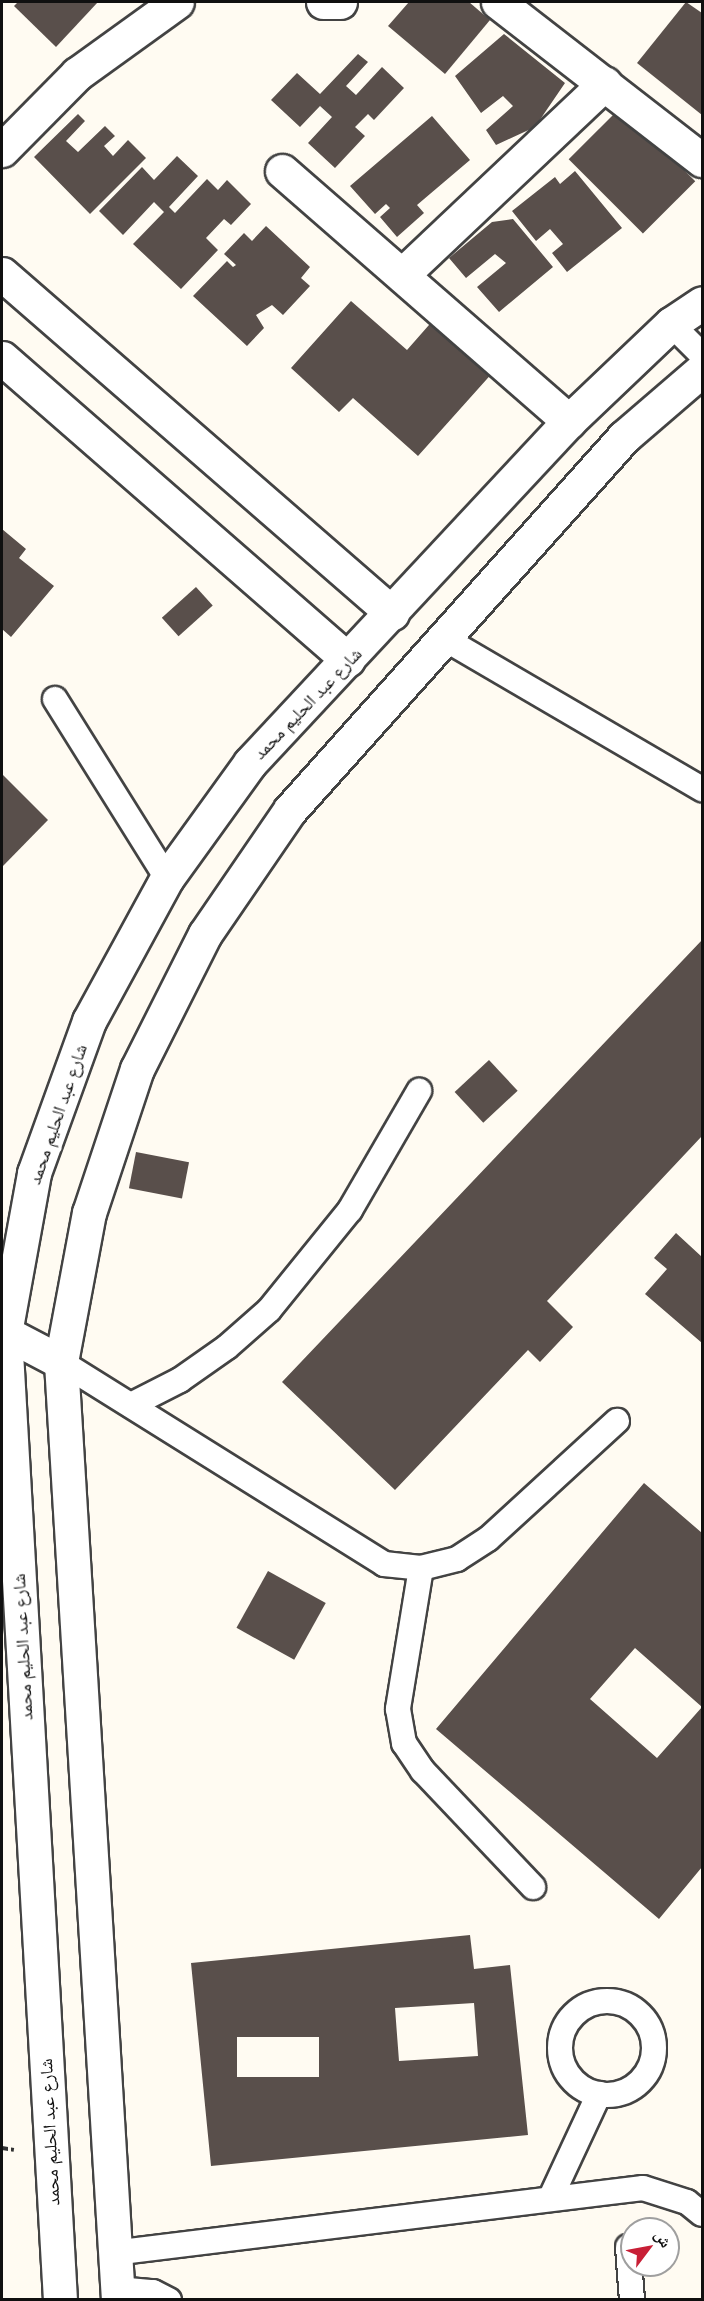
<!DOCTYPE html>
<html>
<head>
<meta charset="utf-8">
<style>
	body { margin:0 }
	#map { position:relative; width:704px; height:2301px; overflow:hidden; background:#fffbf2; font-family:"Playfair Display","Noto Naskh Arabic",serif }
	div>[style] { position:absolute }
	[style*='--x'] { left:calc(var(--x)*1px); top:calc(var(--y)*1px); width:calc(var(--w)*1px); rotate:calc(var(--a)*1deg) }
	.building>* { inset:0; background:#594f4b; transform-origin:0 0 }
	.path>* { height:4px; margin-top:-2px; transform-origin:0; background:repeating-linear-gradient(90deg,#323232 0 6px,transparent 0 9px) }
	.roads { filter:drop-shadow(2px 0 #434343) drop-shadow(-2px 0 #434343) drop-shadow(0 2px #434343) drop-shadow(0 -2px #434343) }
	.lane>* { height:24px; margin:-12px; padding:0 12px; transform-origin:12px; border-radius:12px; background:#fff }
	.lane>.ring { margin:-12px; padding:0; box-sizing:content-box; background:none; border:24px solid #fff; border-radius:50% }
	.street>* { height:33px; margin:-16.5px; padding:0 16.5px; transform-origin:16.5px; border-radius:16.5px; background:#fff }
	span { translate:-50% -50%; white-space:nowrap; text-align:center; line-height:1.15; -webkit-text-stroke:6px #fff; paint-order:stroke }
	.street-label { font-size:18px; color:#101010 }
	.frame { position:absolute; inset:0; border:3px solid #101010; pointer-events:none }
	.north { position:absolute; left:620px; top:2217px; width:60px; height:60px; box-sizing:border-box; background:#fff; border:2px solid #9f9f9f; border-radius:50%; rotate:58deg; font-size:16px; font-weight:700; line-height:24px; text-align:center; color:#101010 }
	.north::after { content:''; display:block; margin:auto; width:21px; height:27px; background:#c81f36; clip-path:polygon(50% 0,100% 100%,50% 72%,0 100%) }
</style>
</head>
<body>
<div id="map">
	<div class="building">
		<div style="clip-path:polygon(18px 2px,98px 2px,56px 47px,14px 6px)"></div>
		<div style="clip-path:polygon(409px 2px,469px 2px,490px 20px,445px 74px,388px 26px)"></div>
		<div style="clip-path:polygon(686px 2px,702px 13px,702px 115px,637px 63px)"></div>
		<div style="clip-path:polygon(504px 34px,565px 83px,535px 127px,496px 145px,486px 130px,513px 106px,503px 96px,481px 113px,455px 76px)"></div>
		<div style="clip-path:polygon(358px 54px,368px 62px,346px 86px,356px 95px,382px 67px,404px 88px,374px 120px,368px 114px,355px 127px,365px 136px,335px 168px,308px 143px,332px 117px,320px 106px,300px 127px,271px 100px,297px 73px,320px 94px)"></div>
		<div style="left:621px;top:107px;width:105px;height:74px;rotate:45deg"></div>
		<div style="clip-path:polygon(78px 114px,85px 121px,66px 141px,78px 152px,105px 126px,115px 136px,104px 146px,113px 156px,128px 140px,146px 158px,90px 214px,34px 157px)"></div>
		<div style="clip-path:polygon(432px 116px,470px 160px,417px 205px,424px 213px,397px 237px,380px 217px,390px 208px,386px 204px,375px 214px,350px 186px)"></div>
		<div style="clip-path:polygon(177px 156px,198px 176px,169px 207px,175px 213px,207px 179px,218px 190px,227px 180px,251px 204px,231px 225px,224px 219px,206px 238px,218px 250px,181px 289px,133px 244px,164px 212px,154px 202px,123px 235px,99px 211px,142px 167px,154px 180px)"></div>
		<div style="clip-path:polygon(575px 171px,622px 228px,567px 272px,552px 253px,563px 244px,550px 229px,536px 241px,512px 211px,555px 177px,560px 184px)"></div>
		<div style="clip-path:polygon(513px 219px,553px 267px,499px 312px,477px 287px,506px 263px,495px 254px,466px 278px,449px 258px,492px 222px)"></div>
		<div style="clip-path:polygon(266px 226px,310px 267px,301px 278px,310px 286px,283px 315px,272px 305px,256px 315px,264px 328px,247px 346px,193px 296px,227px 261px,233px 267px,236px 265px,224px 254px,244px 233px,252px 241px)"></div>
		<div style="clip-path:polygon(351px 301px,407px 350px,436px 317px,495px 370px,418px 456px,353px 398px,339px 412px,291px 368px)"></div>
		<div style="clip-path:polygon(2px 529px,26px 549px,19px 558px,54px 586px,11px 637px,2px 629px)"></div>
		<div style="left:196px;top:587px;width:25px;height:46px;rotate:48deg"></div>
		<div style="clip-path:polygon(2px 774px,48px 820px,2px 867px)"></div>
		<div style="clip-path:polygon(702px 940px,702px 1136px,547px 1301px,573px 1327px,540px 1362px,528px 1350px,395px 1490px,282px 1382px)"></div>
		<div style="left:489px;top:1060px;width:42px;height:47px;rotate:47deg"></div>
		<div style="left:136px;top:1152px;width:54px;height:37px;rotate:11deg"></div>
		<div style="clip-path:polygon(676px 1233px,702px 1257px,702px 1343px,645px 1294px,667px 1269px,654px 1258px)"></div>
		<div style="clip-path:polygon(evenodd,644px 1483px,702px 1533px,702px 1867px,659px 1919px,436px 1729px,644px 1483px,635px 1648px,702px 1707px,657px 1758px,590px 1699px,635px 1648px)"></div>
		<div style="left:268px;top:1571px;width:66px;height:65px;rotate:29deg"></div>
		<div style="clip-path:polygon(evenodd,470px 1935px,474px 1969px,510px 1965px,528px 2135px,211px 2166px,191px 1963px,470px 1935px,474px 2003px,478px 2056px,399px 2061px,395px 2008px,474px 2003px,470px 1935px,237px 2037px,319px 2037px,319px 2077px,237px 2077px,237px 2037px)"></div>
	</div>
	<div class="path">
		<div style="--x:2;--y:2148;--w:12;--a:9"></div>
	</div>
	<div class="roads">
		<div class="lane">
			<div style="--x:671;--y:324;--w:44;--a:45"></div>
			<div style="--x:445;--y:639;--w:298;--a:30.3"></div>
			<div style="--x:55;--y:699;--w:211;--a:58"></div>
			<div style="--x:61;--y:1362;--w:381;--a:32"></div>
			<div style="--x:384;--y:1564;--w:37;--a:6"></div>
			<div style="--x:421;--y:1568;--w:37;--a:-14"></div>
			<div style="--x:457;--y:1559;--w:37;--a:-33"></div>
			<div style="--x:488;--y:1539;--w:175;--a:-42.5"></div>
			<div style="--x:131;--y:1405;--w:55;--a:-27"></div>
			<div style="--x:180;--y:1380;--w:57;--a:-35.1"></div>
			<div style="--x:227;--y:1347;--w:56;--a:-41.4"></div>
			<div style="--x:269;--y:1310;--w:129;--a:-51"></div>
			<div style="--x:350;--y:1210;--w:138;--a:-59.9"></div>
			<div style="--x:421;--y:1568;--w:143;--a:99.3"></div>
			<div style="--x:398;--y:1709;--w:35;--a:80"></div>
			<div style="--x:404;--y:1743;--w:34;--a:56"></div>
			<div style="--x:423;--y:1771;--w:160;--a:46.5"></div>
			<div class="ring" style="left:560px;top:2001px;width:70px;height:70px"></div>
			<div style="--x:551;--y:2197;--w:114;--a:-65"></div>
			<div style="--x:628;--y:2247;--w:53;--a:85.7"></div>
			<div style="--x:113;--y:2253;--w:534;--a:-6.99"></div>
			<div style="--x:643;--y:2188;--w:46;--a:17.7"></div>
			<div style="--x:687;--y:2202;--w:19;--a:39"></div>
			<div style="--x:117;--y:2289;--w:36;--a:5"></div>
			<div style="--x:153;--y:2292;--w:18;--a:27"></div>
		</div>
		<div class="street">
			<div style="--x:323;--y:2;--w:17;--a:0"></div>
			<div style="--x:498;--y:2;--w:258;--a:37.8"></div>
			<div style="--x:2;--y:150;--w:107;--a:-45.4"></div>
			<div style="--x:77;--y:74;--w:123;--a:-35.8"></div>
			<div style="--x:282;--y:171;--w:381;--a:41.1"></div>
			<div style="--x:2;--y:274;--w:517;--a:41"></div>
			<div style="--x:402;--y:275;--w:279;--a:-43.4"></div>
			<div style="--x:2;--y:358;--w:459;--a:41.1"></div>
			<div style="--x:2;--y:1331;--w:67;--a:27.7"></div>
			<div style="--x:60;--y:2300;--w:969;--a:-93.26"></div>
			<div style="--x:5;--y:1333;--w:163;--a:-79.7"></div>
			<div style="--x:34;--y:1173;--w:162;--a:-70.1"></div>
			<div style="--x:89;--y:1021;--w:163;--a:-61.4"></div>
			<div style="--x:167;--y:878;--w:142;--a:-54.2"></div>
			<div style="--x:250;--y:763;--w:468;--a:-47"></div>
			<div style="--x:569;--y:421;--w:141;--a:-43.6"></div>
			<div style="--x:671;--y:324;--w:37;--a:-34"></div>
			<div style="--x:118;--y:2300;--w:940;--a:-93.48"></div>
			<div style="--x:61;--y:1362;--w:152;--a:-79.4"></div>
			<div style="--x:89;--y:1213;--w:152;--a:-71.6"></div>
			<div style="--x:137;--y:1069;--w:151;--a:-63.3"></div>
			<div style="--x:205;--y:934;--w:150;--a:-55.6"></div>
			<div style="--x:290;--y:810;--w:501;--a:-48.16"></div>
			<div style="--x:624;--y:437;--w:103;--a:-40.7"></div>
		</div>
	</div>
	<div class="street-label">
		<span style="left:307px;top:703px;rotate:-46deg">شارع عبد الحليم محمد</span>
		<span style="left:57px;top:1114px;rotate:-71deg">شارع عبد الحليم محمد</span>
		<span style="left:22px;top:1647px;rotate:-93deg">شارع عبد الحليم محمد</span>
		<span style="left:49px;top:2132px;rotate:-93deg">شارع عبد الحليم محمد</span>
	</div>
	<div class="frame"></div>
	<div class="north">ش</div>
</div>
</body>
</html>
